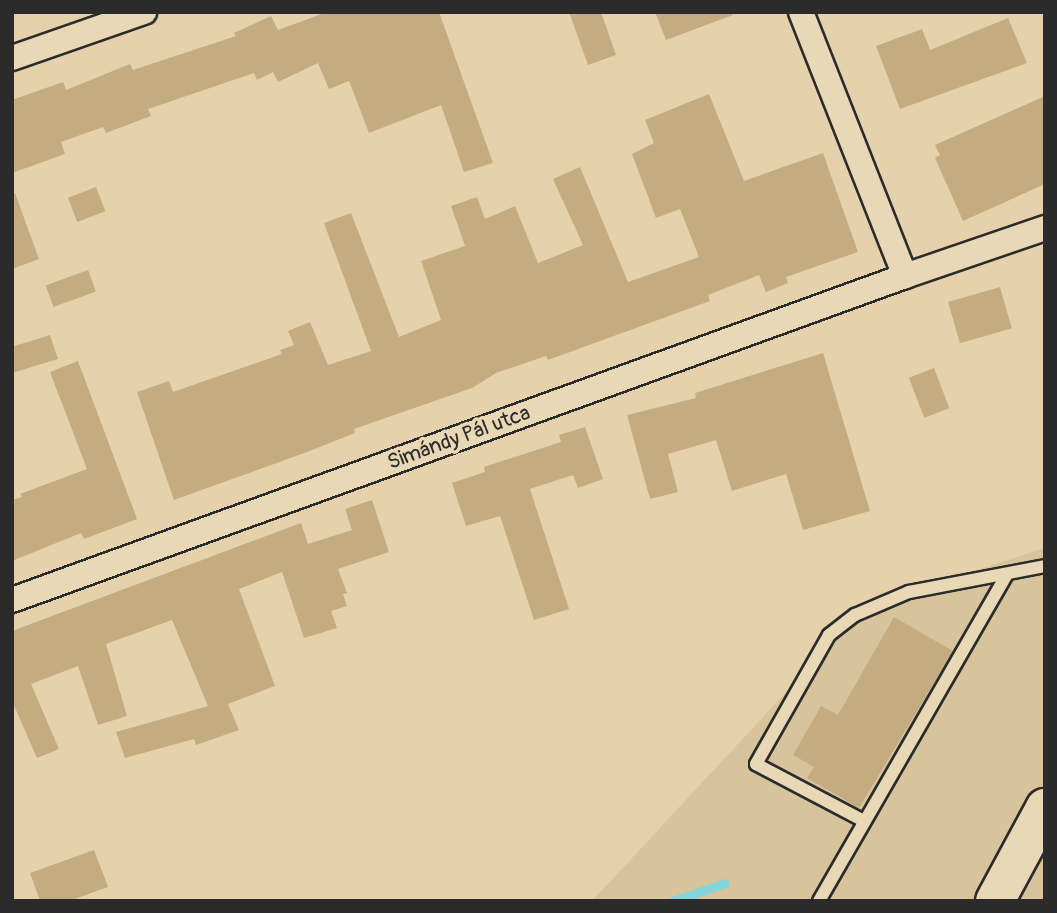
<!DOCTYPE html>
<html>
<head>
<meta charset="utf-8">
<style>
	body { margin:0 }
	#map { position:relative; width:1057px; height:913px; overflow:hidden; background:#e5d2ac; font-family:Pangolin,sans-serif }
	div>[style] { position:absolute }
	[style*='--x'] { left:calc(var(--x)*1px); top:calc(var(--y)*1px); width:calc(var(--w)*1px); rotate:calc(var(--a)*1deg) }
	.built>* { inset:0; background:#d7c49d }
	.stream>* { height:9px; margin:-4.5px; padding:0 4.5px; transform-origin:4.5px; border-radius:4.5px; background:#84d6da }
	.building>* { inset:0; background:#c4ac80; transform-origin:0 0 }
	.roads { filter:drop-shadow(2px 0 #2b2b2b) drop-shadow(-2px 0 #2b2b2b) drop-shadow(0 2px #2b2b2b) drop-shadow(0 -2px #2b2b2b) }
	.service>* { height:12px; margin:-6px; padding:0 6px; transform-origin:6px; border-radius:6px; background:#e9d8b5 }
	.minor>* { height:24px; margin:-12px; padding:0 12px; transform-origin:12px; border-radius:12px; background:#e9d8b5 }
	.primary>* { height:38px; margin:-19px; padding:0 19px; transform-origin:19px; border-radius:19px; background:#e9d8b5 }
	span { translate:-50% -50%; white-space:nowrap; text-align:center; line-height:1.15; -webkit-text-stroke:7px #e9d8b5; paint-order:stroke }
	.street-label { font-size:21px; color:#2b2b2b }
	.frame { position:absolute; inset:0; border:14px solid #2b2b2b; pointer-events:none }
</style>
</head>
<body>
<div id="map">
	<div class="built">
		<div style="clip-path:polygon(1045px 548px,1045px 901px,592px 901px,867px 605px)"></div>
	</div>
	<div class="stream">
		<div style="--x:672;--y:901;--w:56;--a:-18.8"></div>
	</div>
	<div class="building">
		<div style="clip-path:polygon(327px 12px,439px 12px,493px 163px,464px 172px,441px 105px,369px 133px,349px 81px,329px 89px,318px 63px,278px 82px,273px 72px,257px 80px,254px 73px,148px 109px,151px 116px,106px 133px,103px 127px,61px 142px,65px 154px,12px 173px,12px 100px,63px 82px,66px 90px,130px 64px,133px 70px,236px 36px,234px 33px,271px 16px,278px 30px)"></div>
		<div style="clip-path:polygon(569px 12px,601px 12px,616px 55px,588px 65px)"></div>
		<div style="clip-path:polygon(655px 12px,732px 12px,733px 15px,666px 40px)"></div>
		<div style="clip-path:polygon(1008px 18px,1027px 63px,900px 109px,876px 46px,922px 29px,930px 50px)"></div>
		<div style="clip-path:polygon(709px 94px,744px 181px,823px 153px,858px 252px,786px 277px,788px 283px,766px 292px,759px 275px,708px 295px,710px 301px,548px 360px,546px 356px,496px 373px,472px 388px,354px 429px,355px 433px,307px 452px,174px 500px,137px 392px,169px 381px,173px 392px,282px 354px,280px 350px,294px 345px,288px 331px,310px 322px,328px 365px,371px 351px,324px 223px,351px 213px,399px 337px,441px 320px,421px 261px,465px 246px,451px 206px,477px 197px,485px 219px,515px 206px,538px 263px,583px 245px,553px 179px,580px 167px,628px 282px,699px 257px,680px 209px,656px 218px,632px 154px,654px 143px,645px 120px)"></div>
		<div style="clip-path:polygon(1045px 96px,1045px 184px,963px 221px,935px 158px,940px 155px,935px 145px)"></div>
		<div style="left:96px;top:187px;width:26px;height:30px;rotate:69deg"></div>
		<div style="clip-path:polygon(15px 193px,39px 259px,12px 269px,12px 194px)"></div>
		<div style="left:88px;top:270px;width:23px;height:45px;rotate:70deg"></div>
		<div style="left:1000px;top:287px;width:43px;height:54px;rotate:74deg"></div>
		<div style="clip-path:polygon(50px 335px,58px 359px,12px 373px,12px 347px)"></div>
		<div style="clip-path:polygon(823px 353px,870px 511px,803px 530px,786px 474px,732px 491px,716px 440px,668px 454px,678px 492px,650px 499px,627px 415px,696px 398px,695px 393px)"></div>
		<div style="clip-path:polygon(78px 361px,137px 519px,84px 539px,81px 533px,12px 561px,12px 500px,22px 497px,20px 494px,87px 469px,50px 372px)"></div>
		<div style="left:934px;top:368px;width:43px;height:27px;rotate:69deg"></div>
		<div style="clip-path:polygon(585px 427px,603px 479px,578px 488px,573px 475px,530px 489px,569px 609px,534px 620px,500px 516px,466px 526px,452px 483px,485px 472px,484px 467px,561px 442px,559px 435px)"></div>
		<div style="clip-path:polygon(372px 500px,389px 552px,338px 569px,347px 593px,343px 594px,347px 606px,331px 611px,337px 628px,304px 638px,282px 572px,239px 589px,275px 686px,228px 704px,239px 730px,196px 745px,194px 739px,125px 758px,116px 732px,208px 706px,172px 620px,106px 644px,127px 716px,98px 725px,78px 666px,31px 684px,59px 749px,37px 758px,12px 701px,12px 631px,301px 523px,308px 544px,352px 530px,345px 509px)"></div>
		<div style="clip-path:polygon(894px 617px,953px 651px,859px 808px,807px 778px,814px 767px,793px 755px,821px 706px,838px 715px)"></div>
		<div style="clip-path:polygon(94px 850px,108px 887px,69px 901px,40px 901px,30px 873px)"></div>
	</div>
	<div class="roads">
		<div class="service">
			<div style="--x:864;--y:821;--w:122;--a:-152.2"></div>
			<div style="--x:756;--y:764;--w:148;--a:-60.5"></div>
			<div style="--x:829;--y:635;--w:33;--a:-38"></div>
			<div style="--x:855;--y:615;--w:59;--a:-23.1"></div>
			<div style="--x:909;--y:592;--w:138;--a:-10.8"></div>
			<div style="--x:819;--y:901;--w:377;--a:-60.1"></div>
		</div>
		<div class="minor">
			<div style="--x:801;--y:12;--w:284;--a:68.5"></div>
			<div style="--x:12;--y:58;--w:140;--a:-19.2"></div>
			<div style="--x:12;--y:600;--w:950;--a:-19.94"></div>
			<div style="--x:905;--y:276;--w:148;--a:-18.9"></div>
		</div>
		<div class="primary">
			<div style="--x:995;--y:901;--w:106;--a:-61.7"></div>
		</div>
	</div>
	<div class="street-label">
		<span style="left:459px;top:438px;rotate:-20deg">Simándy Pál utca</span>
	</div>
	<div class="frame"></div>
</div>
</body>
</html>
